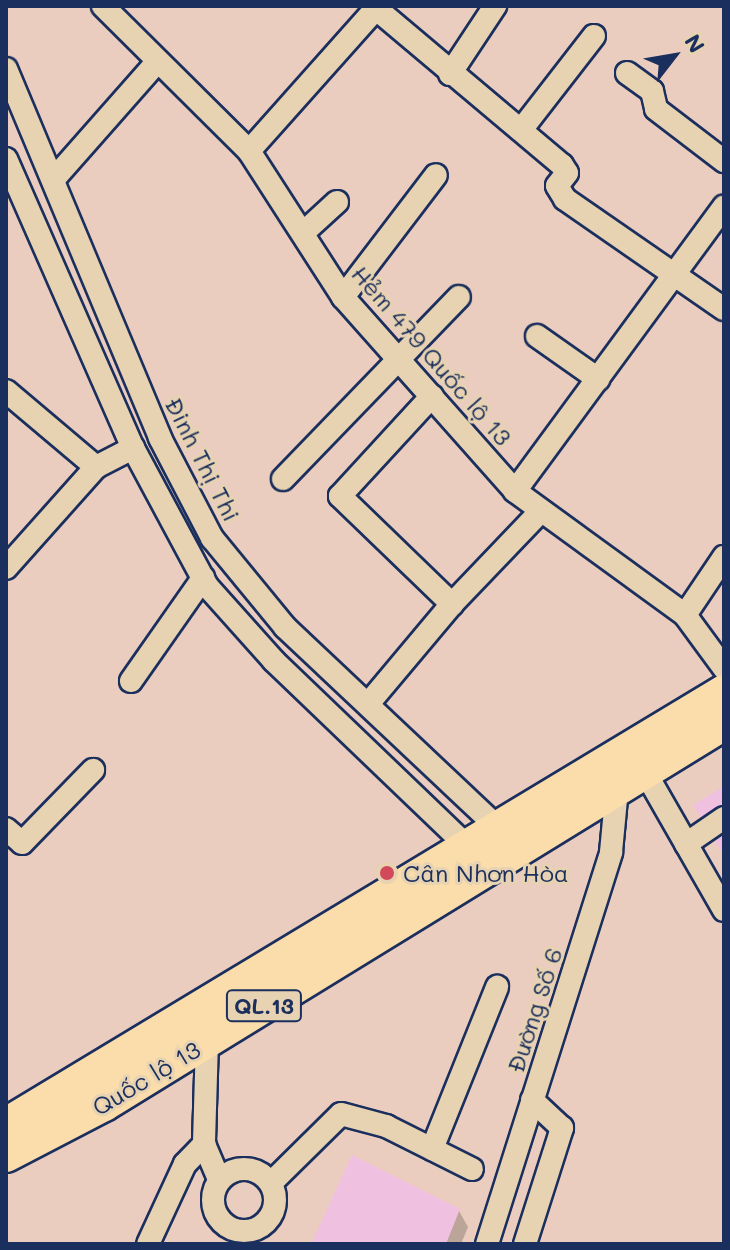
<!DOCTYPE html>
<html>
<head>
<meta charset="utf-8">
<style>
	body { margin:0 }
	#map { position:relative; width:730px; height:1250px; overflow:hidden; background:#eacdbf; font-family:Mali,sans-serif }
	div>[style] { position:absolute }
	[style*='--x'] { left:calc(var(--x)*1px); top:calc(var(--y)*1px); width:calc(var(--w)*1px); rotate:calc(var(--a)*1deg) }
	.shadow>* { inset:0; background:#0003 }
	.building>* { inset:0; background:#f0c0e1 }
	.roads { filter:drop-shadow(2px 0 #1b2f5e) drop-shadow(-2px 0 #1b2f5e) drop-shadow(0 2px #1b2f5e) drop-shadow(0 -2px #1b2f5e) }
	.minor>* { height:22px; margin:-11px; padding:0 11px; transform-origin:11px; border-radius:11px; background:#e7d2b1 }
	.minor>.ring { margin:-11px; padding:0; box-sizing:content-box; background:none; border:22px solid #e7d2b1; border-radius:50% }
	.highway>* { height:34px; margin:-17px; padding:0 17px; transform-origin:17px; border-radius:17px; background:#fbddab }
	.dots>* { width:22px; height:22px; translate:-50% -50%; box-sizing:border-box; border:4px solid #e7d2b1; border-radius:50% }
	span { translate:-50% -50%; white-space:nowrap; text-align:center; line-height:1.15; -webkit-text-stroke:6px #e7d2b1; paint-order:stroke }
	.shield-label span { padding:2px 6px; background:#e7d2b1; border:2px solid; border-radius:6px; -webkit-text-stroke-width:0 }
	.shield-label { font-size:22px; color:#1b2f5e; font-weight:700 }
	.street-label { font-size:24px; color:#1b2f5e }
	.poi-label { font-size:24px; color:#1b2f5e }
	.left { translate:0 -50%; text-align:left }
	.frame { position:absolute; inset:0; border:8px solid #1b2f5e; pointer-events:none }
	.north { position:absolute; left:634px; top:16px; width:80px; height:80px; -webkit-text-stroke:6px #e7d2b1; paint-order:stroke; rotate:59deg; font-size:22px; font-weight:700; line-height:32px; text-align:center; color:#1b2f5e }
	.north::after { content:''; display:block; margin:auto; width:28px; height:36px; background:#1b2f5e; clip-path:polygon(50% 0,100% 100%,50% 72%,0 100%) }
</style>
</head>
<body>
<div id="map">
	<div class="shadow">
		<div style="clip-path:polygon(459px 1211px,468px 1227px,461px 1244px,313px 1244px)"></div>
	</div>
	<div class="building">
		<div style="clip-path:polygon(724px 786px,724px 856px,693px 805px)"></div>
		<div style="clip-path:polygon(352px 1155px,460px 1209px,446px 1244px,311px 1244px)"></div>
	</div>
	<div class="roads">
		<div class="minor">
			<div style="--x:103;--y:6;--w:206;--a:44.8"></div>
			<div style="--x:249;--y:151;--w:174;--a:57.2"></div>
			<div style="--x:343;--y:297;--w:259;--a:48.4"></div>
			<div style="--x:515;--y:491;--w:210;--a:36.1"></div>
			<div style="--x:685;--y:615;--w:66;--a:53.7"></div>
			<div style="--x:373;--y:6;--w:247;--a:40.1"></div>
			<div style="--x:562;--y:165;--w:9;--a:58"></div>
			<div style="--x:567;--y:173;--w:16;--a:128"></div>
			<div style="--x:557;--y:186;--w:15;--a:58"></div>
			<div style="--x:565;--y:199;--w:193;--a:34.7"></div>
			<div style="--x:6;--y:69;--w:400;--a:67.3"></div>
			<div style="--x:160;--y:438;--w:113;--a:62.5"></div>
			<div style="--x:212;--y:538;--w:115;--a:50.6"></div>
			<div style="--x:285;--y:627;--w:306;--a:43.3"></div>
			<div style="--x:627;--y:73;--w:31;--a:36"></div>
			<div style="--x:652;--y:91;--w:18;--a:77"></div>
			<div style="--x:656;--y:109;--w:86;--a:37.4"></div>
			<div style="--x:450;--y:74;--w:82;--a:-56.5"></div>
			<div style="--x:521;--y:130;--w:119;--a:-52.2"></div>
			<div style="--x:249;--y:151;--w:194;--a:-48.3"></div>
			<div style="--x:6;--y:159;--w:316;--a:66.3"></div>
			<div style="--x:133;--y:448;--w:157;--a:61.8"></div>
			<div style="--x:207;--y:586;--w:101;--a:48.2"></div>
			<div style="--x:274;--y:661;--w:281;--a:43.8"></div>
			<div style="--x:53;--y:180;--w:157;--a:-48.6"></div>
			<div style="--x:303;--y:233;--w:46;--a:-42.4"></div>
			<div style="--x:343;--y:297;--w:153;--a:-52.7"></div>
			<div style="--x:537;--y:336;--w:75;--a:35.2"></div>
			<div style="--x:6;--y:391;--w:118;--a:40.2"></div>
			<div style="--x:96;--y:467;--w:42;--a:-27.2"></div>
			<div style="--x:432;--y:396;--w:136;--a:132.6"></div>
			<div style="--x:340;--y:496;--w:156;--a:44"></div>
			<div style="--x:452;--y:604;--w:124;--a:-46.3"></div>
			<div style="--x:283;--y:479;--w:253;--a:-46"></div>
			<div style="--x:515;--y:491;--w:353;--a:-53.7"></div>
			<div style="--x:6;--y:568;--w:135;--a:-48.3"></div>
			<div style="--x:685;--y:615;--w:70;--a:-56.1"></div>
			<div style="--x:131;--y:681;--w:126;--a:-55"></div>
			<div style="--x:368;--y:704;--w:131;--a:-50"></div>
			<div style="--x:645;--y:772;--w:159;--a:60.2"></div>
			<div style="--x:6;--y:829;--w:21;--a:41"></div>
			<div style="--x:22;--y:843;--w:102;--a:-45.8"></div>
			<div style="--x:686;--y:844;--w:46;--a:-34.4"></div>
			<div style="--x:207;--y:1041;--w:103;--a:91.7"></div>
			<div style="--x:204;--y:1144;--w:38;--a:67"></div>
			<div style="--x:432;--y:1149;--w:175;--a:-68.1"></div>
			<div class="ring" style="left:213px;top:1169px;width:40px;height:40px"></div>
			<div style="--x:271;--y:1183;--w:98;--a:-44.6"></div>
			<div style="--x:341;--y:1114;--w:47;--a:14.9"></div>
			<div style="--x:386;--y:1126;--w:96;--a:26.6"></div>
			<div style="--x:148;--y:1244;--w:88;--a:-65.2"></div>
			<div style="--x:185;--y:1164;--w:28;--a:-46"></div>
			<div style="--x:487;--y:1244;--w:411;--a:-72.4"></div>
			<div style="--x:611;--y:852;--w:63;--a:-84.6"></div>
			<div style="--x:525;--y:1244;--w:122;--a:-72.3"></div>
			<div style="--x:562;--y:1128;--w:41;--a:-137"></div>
		</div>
		<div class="highway">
			<div style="--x:6;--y:1125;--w:838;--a:-31.09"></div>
			<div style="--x:6;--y:1155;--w:110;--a:-27.5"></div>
			<div style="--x:104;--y:1104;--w:728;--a:-31.57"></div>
		</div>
	</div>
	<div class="dots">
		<div style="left:387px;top:873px;background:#d1495b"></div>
	</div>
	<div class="shield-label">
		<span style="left:264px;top:1006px">QL.13</span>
	</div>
	<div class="street-label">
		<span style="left:432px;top:355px;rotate:49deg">Hẻm 479 Quốc lộ 13</span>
		<span style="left:203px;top:459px;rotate:63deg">Đinh Thị Thi</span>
		<span style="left:534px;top:1010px;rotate:-72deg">Đường Số 6</span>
		<span style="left:146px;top:1078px;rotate:-31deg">Quốc lộ 13</span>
	</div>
	<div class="poi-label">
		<span class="left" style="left:403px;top:873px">Cân Nhơn Hòa</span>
	</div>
	<div class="frame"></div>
	<div class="north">N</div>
</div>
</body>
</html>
